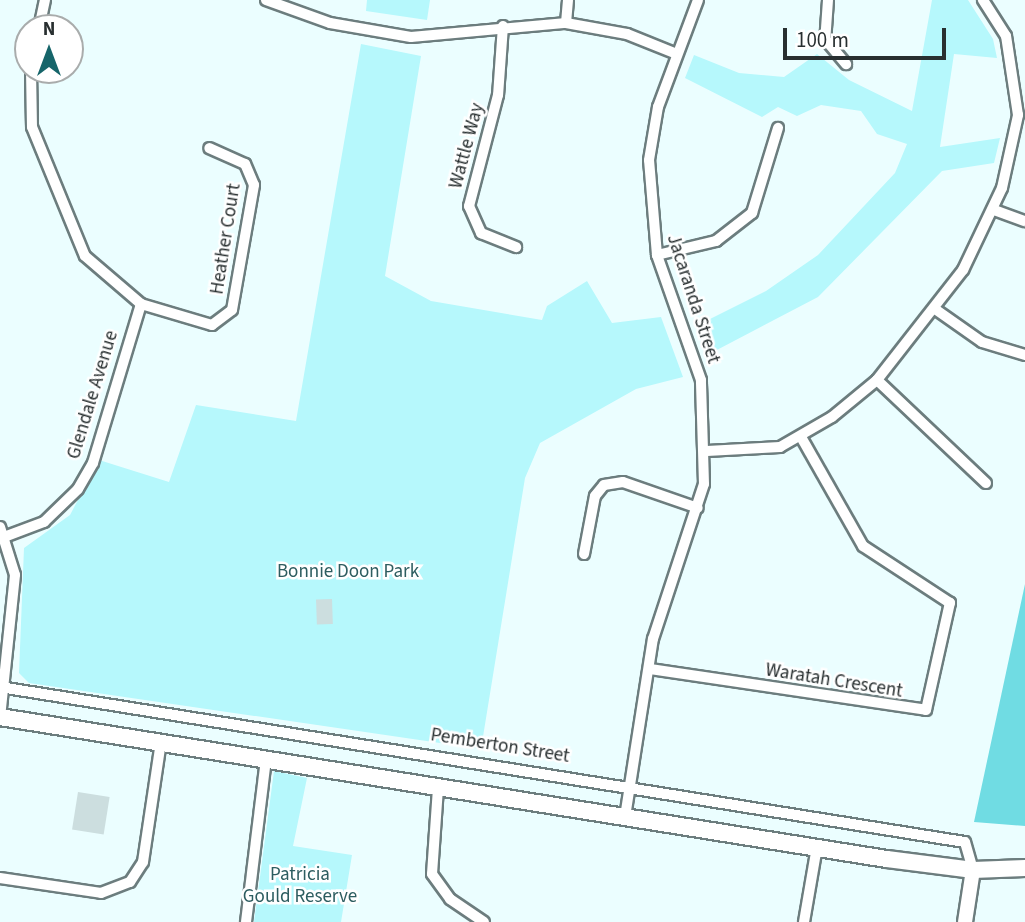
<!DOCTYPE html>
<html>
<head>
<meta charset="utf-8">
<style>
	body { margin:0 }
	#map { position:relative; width:1025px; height:922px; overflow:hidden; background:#ebfeff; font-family:"Source Sans 3",sans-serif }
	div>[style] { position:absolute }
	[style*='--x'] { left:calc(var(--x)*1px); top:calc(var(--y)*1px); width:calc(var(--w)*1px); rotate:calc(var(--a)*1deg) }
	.green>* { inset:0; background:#b6f8fc }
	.forest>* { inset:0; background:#70dce3 }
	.building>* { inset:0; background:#ccdedf; transform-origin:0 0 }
	.roads { filter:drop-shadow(2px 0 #6c7d7e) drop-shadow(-2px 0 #6c7d7e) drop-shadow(0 2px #6c7d7e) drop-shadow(0 -2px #6c7d7e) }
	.minor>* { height:10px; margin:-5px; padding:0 5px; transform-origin:5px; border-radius:5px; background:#fff }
	.tertiary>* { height:14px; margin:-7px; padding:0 7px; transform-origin:7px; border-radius:7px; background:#fff }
	.secondary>* { height:16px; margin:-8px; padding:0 8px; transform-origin:8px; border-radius:8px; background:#fff }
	span { translate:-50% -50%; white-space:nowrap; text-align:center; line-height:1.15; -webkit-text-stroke:5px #fff; paint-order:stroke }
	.street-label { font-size:19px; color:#282f30 }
	.park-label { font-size:19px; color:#2d5d60 }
	.north { position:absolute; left:14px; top:14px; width:70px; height:70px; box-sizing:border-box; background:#fff; border:2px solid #a9acac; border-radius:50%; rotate:0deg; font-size:19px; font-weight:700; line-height:28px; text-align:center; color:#282f30 }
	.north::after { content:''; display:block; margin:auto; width:24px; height:32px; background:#16656a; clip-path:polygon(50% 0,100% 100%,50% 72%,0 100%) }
	.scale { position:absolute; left:783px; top:28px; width:163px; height:32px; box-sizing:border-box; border:4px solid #282f30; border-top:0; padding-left:9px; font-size:21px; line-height:24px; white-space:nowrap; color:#282f30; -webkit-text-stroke:5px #fff; paint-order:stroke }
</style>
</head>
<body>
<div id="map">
	<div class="green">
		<div style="clip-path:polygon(367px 0,430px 0,427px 20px,366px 11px)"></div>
		<div style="clip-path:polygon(932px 0,968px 0,993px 39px,997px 58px,954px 54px,940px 147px,1000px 138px,994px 163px,942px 171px,818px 297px,713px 352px,700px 324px,766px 291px,818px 255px,895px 173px,907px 144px,877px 134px,861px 111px,821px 105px,797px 116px,778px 107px,762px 117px,685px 78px,694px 55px,739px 73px,784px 77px,817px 54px,849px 80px,912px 111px)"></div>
		<div style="clip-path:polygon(361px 44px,421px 56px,385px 276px,431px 301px,542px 320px,547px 306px,587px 281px,612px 323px,661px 317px,683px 377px,636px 389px,540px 443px,525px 478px,481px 749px,29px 683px,19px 673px,24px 548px,70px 515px,99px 460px,169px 482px,196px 405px,296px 421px)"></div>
		<div style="clip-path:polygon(274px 771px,307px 778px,293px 846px,352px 855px,341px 922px,254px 922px)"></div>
	</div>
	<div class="forest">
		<div style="clip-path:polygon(1025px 584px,1025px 826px,974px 822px)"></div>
	</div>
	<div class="building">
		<div style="left:332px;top:599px;width:25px;height:16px;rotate:88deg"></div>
		<div style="left:78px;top:792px;width:32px;height:38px;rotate:9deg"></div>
	</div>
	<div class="roads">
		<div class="minor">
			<div style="--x:266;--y:0;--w:68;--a:19.8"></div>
			<div style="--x:330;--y:23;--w:82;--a:9.8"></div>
			<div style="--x:411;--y:37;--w:156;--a:-5.2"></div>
			<div style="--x:566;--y:23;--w:62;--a:10.2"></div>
			<div style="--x:627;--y:34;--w:54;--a:21.8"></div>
			<div style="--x:828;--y:0;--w:39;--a:94"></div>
			<div style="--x:825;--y:39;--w:33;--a:50"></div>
			<div style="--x:566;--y:23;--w:23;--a:-85"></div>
			<div style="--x:503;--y:26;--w:69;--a:94.1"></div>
			<div style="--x:498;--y:95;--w:115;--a:104.6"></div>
			<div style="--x:469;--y:206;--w:30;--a:66"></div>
			<div style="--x:481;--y:233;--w:38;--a:22"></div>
			<div style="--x:39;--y:28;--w:29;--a:-78"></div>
			<div style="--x:31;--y:70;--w:57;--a:89"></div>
			<div style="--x:32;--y:127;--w:139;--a:67.7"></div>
			<div style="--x:85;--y:256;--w:74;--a:40.6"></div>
			<div style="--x:141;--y:304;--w:74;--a:16.5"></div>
			<div style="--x:212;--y:325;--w:25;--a:-37"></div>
			<div style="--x:232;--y:310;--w:127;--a:-80"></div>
			<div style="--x:254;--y:185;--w:23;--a:-113"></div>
			<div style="--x:245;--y:164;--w:39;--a:-156"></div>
			<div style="--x:994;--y:210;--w:33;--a:20"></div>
			<div style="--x:657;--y:255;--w:61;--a:-13.3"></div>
			<div style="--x:716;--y:241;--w:46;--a:-37.9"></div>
			<div style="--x:752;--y:213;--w:89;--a:-73"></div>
			<div style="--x:935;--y:309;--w:57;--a:35.1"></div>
			<div style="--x:982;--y:342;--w:45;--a:16.8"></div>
			<div style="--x:877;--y:380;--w:150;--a:43.4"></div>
			<div style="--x:707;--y:451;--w:73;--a:-3.1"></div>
			<div style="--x:780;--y:447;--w:60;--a:-30"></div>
			<div style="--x:832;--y:417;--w:58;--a:-39.4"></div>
			<div style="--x:877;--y:380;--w:140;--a:-52"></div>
			<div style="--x:963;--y:270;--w:91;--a:-64.6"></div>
			<div style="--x:1002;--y:188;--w:75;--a:-77.6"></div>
			<div style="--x:1018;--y:115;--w:80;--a:-98.6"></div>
			<div style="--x:1006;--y:36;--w:43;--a:-122.6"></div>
			<div style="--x:0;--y:527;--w:50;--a:72.6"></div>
			<div style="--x:15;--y:575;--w:143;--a:96"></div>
			<div style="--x:4;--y:537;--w:43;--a:-20.6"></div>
			<div style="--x:44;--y:522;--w:47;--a:-44.1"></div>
			<div style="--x:78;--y:489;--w:30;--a:-60"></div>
			<div style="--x:93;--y:463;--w:166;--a:-73.2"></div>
			<div style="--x:584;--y:554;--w:59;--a:-79.3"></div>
			<div style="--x:595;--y:496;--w:14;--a:-51"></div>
			<div style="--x:604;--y:485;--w:19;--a:-9"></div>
			<div style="--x:623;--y:482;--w:79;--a:19.1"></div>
			<div style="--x:650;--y:669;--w:279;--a:8.4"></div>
			<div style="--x:926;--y:710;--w:110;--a:-77.4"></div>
			<div style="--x:950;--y:603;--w:104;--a:-146.8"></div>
			<div style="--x:863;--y:546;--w:125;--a:-119.6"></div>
			<div style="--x:0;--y:687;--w:977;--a:9.13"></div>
			<div style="--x:965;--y:842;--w:29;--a:74"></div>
			<div style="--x:438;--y:788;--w:86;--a:94"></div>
			<div style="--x:432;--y:874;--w:31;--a:54"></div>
			<div style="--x:450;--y:899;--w:41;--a:34.1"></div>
			<div style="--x:625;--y:817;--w:180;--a:-81.1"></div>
			<div style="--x:653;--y:639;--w:163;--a:-71.8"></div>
			<div style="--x:704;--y:484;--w:104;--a:-91.7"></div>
			<div style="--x:701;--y:380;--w:133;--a:-109.4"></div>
			<div style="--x:657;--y:255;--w:95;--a:-94.8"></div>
			<div style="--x:649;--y:160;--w:54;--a:-80.4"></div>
			<div style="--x:658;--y:107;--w:114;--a:-69.5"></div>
			<div style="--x:0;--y:878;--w:102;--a:8.4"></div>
			<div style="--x:101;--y:893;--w:31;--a:-21"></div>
			<div style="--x:130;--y:882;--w:24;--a:-57"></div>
			<div style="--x:143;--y:862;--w:121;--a:-81.5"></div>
			<div style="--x:246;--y:922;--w:163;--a:-83"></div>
			<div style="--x:804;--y:922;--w:76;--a:-80.2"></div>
		</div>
		<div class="tertiary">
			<div style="--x:965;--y:922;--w:53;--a:-81.3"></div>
		</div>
		<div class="secondary">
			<div style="--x:0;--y:717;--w:898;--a:9.1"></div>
			<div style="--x:887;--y:859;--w:87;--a:7.3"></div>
			<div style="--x:973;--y:870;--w:52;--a:-2.2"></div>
		</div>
	</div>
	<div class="street-label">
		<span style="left:467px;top:146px;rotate:-75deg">Wattle Way</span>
		<span style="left:226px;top:239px;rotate:-81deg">Heather Court</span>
		<span style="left:693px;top:299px;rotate:72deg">Jacaranda Street</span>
		<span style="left:93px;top:395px;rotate:-73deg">Glendale Avenue</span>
		<span style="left:834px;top:681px;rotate:9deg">Waratah Crescent</span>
		<span style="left:500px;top:746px;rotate:9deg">Pemberton Street</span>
	</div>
	<div class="park-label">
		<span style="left:348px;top:572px">Bonnie Doon Park</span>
		<span style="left:300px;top:886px">Patricia<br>Gould Reserve</span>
	</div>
	<div class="north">N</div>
	<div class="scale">100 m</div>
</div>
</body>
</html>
